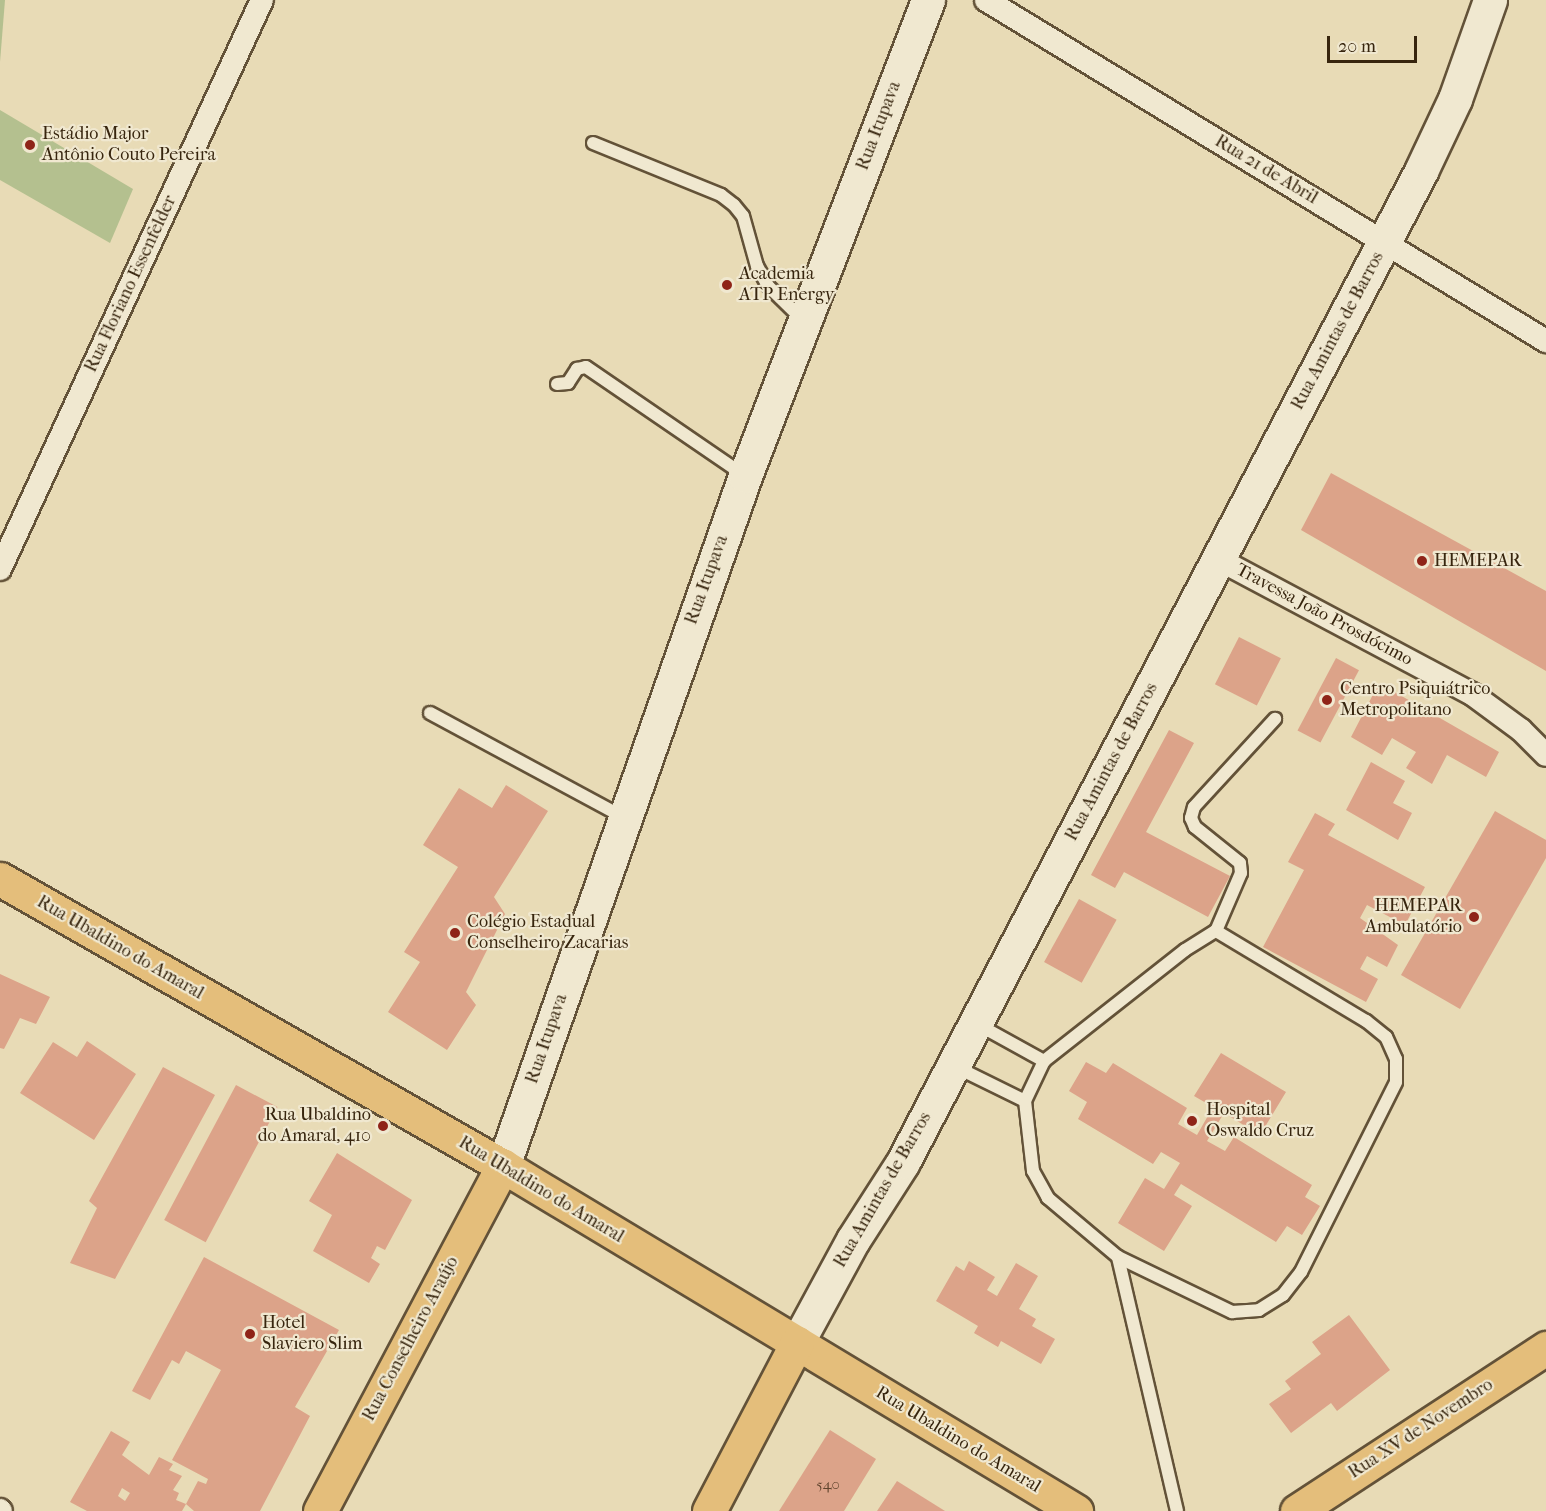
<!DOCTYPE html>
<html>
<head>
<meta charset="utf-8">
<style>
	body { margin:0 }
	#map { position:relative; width:1546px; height:1511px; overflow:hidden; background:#e8dbb6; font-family:"IM FELL French Canon",serif }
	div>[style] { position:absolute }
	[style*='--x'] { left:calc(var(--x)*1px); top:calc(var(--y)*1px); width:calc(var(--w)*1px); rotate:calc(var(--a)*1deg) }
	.green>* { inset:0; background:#b4c08f }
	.building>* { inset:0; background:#dca389; transform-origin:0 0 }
	.roads { filter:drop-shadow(2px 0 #635238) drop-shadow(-2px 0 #635238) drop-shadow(0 2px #635238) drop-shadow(0 -2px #635238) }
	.lane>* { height:12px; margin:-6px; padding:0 6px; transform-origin:6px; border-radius:6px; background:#f0e8d0 }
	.street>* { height:22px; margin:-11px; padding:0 11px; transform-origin:11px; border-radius:11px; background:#f0e8d0 }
	.secondary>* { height:33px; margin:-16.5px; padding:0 16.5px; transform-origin:16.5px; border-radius:16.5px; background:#f0e8d0 }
	.primary>* { height:33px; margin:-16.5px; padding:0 16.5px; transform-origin:16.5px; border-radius:16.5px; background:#e4be7b }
	.dots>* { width:16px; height:16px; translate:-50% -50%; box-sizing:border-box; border:3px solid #f0e8d0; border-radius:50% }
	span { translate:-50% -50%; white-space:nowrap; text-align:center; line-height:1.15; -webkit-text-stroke:4.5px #f0e8d0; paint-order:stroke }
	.number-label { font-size:15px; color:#60442d }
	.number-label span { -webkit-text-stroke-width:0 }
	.street-label { font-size:18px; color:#37250e }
	.poi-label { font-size:18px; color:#37250e }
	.left { translate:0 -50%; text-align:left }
	.right { translate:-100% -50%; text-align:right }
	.scale { position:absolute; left:1327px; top:36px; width:90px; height:27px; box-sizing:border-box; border:3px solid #37250e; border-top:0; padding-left:8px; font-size:18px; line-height:21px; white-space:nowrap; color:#37250e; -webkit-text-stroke:4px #f0e8d0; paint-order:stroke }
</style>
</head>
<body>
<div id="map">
	<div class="green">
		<div style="clip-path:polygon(0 0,5px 0,0 62px)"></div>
		<div style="clip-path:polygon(0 110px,133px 189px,110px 243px,0 180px)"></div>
	</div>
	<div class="building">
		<div style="clip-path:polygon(1331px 473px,1546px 591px,1546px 671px,1301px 530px)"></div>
		<div style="left:1239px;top:637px;width:47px;height:53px;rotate:27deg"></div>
		<div style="left:1336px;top:658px;width:26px;height:82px;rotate:28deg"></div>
		<div style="clip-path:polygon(1379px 683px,1499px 752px,1486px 777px,1447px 755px,1432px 784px,1406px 768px,1416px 752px,1392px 738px,1382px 755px,1351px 737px)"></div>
		<div style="clip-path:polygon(1169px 730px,1194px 743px,1146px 832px,1230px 876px,1208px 917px,1124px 872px,1115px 888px,1091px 875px)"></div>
		<div style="clip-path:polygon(1371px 762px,1405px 781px,1393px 803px,1412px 813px,1398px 840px,1346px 810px)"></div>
		<div style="clip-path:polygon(506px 785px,548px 811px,494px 897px,505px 914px,466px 992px,476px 1005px,447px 1050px,388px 1012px,420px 962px,404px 952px,458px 867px,423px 845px,459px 788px,492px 808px)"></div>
		<div style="clip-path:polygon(1495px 811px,1546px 840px,1546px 858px,1460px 1009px,1401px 975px)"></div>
		<div style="clip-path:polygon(1315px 813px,1335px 824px,1328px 835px,1425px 887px,1405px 925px,1367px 905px,1360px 918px,1398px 945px,1387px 967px,1367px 956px,1360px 969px,1378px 979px,1366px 1002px,1263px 947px,1304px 870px,1288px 862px)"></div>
		<div style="left:1079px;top:899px;width:43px;height:72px;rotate:29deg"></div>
		<div style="clip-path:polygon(0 974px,50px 997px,36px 1024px,20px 1018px,4px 1049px,0 1048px)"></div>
		<div style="clip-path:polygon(87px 1041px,136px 1074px,94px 1140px,20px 1093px,53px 1042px,77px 1057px)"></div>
		<div style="clip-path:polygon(1221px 1053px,1286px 1092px,1260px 1135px,1224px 1113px,1207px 1141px,1225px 1151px,1234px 1137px,1312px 1185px,1305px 1197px,1320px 1206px,1302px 1235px,1287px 1226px,1276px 1242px,1181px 1184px,1174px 1195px,1192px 1206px,1164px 1251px,1118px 1223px,1145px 1178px,1164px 1189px,1180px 1163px,1161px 1152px,1153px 1164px,1078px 1119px,1087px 1102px,1069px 1091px,1086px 1062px,1106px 1073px,1113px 1063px,1187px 1108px,1178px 1124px,1197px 1135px,1213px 1107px,1194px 1096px)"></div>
		<div style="clip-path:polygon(163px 1067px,215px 1095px,115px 1279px,70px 1263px,97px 1208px,89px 1201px)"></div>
		<div style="left:236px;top:1085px;width:47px;height:153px;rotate:28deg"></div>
		<div style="clip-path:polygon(337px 1153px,412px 1200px,385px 1250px,377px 1246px,371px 1258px,380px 1264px,369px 1283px,313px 1251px,332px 1215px,309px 1201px)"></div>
		<div style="clip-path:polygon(204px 1257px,339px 1330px,295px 1407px,310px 1416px,260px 1511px,194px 1511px,186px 1504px,198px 1481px,206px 1484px,208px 1479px,172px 1460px,221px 1370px,186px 1351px,179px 1364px,172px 1360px,150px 1400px,132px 1391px)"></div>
		<div style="clip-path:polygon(969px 1261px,995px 1277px,987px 1290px,997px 1296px,1016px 1263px,1038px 1276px,1019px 1309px,1036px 1319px,1032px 1326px,1055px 1339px,1041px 1364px,1001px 1341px,998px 1347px,974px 1333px,978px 1326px,936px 1301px,956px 1266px,964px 1271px)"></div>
		<div style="clip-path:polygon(1349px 1315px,1390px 1370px,1337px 1411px,1331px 1403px,1291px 1433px,1269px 1404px,1291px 1389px,1285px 1381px,1321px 1354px,1312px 1342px)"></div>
		<div style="clip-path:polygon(830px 1430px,876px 1459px,844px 1511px,779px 1511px)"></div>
		<div style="clip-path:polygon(evenodd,111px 1431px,130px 1442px,122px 1455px,149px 1475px,159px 1457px,173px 1464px,169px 1470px,182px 1476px,173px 1490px,179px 1493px,176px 1500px,186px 1504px,182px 1511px,87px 1511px,70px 1502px,111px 1431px,122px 1488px,130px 1493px,125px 1501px,118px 1496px,122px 1488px)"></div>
		<div style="clip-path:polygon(897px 1481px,945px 1511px,877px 1511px)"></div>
	</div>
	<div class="roads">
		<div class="lane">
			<div style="--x:593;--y:143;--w:138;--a:22.1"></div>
			<div style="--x:721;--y:195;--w:16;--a:38"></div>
			<div style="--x:734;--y:205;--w:14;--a:51"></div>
			<div style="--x:743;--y:216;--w:52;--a:74.4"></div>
			<div style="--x:757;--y:266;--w:23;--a:61"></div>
			<div style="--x:768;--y:286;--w:49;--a:44.2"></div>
			<div style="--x:557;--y:384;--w:11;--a:-5"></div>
			<div style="--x:568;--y:383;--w:17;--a:-57"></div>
			<div style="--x:577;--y:369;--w:9;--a:-13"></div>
			<div style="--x:586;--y:367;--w:191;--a:34.4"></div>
			<div style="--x:430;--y:713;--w:219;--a:28.3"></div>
			<div style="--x:977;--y:1024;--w:77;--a:28.9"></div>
			<div style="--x:954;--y:1066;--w:79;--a:26.2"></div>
			<div style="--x:1118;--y:1257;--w:127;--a:25.8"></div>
			<div style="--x:1232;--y:1312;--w:27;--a:-4"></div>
			<div style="--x:1259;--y:1310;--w:28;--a:-32"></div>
			<div style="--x:1283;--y:1295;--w:29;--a:-52"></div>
			<div style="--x:1301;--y:1272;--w:212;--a:-63.4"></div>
			<div style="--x:1396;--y:1082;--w:23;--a:-90"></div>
			<div style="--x:1396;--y:1059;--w:24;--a:-114"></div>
			<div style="--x:1386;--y:1037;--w:26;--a:-141"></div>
			<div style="--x:1366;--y:1021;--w:175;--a:-149"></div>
			<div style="--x:1177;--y:1511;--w:261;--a:-103.1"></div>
			<div style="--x:1118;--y:1257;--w:92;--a:-139.9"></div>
			<div style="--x:1048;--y:1198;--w:31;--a:-119"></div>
			<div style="--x:1033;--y:1171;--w:70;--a:-96.5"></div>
			<div style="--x:1025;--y:1101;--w:44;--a:-64.6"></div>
			<div style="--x:1044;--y:1061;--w:179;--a:-38.2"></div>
			<div style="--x:1185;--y:950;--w:36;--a:-32"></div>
			<div style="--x:1216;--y:931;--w:63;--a:-66.7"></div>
			<div style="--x:1241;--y:873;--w:10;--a:-96"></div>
			<div style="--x:1240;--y:863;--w:58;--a:-141.3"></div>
			<div style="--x:1195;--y:827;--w:10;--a:-114"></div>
			<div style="--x:1191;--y:818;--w:11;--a:-75"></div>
			<div style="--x:1194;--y:807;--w:120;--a:-47.4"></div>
		</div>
		<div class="street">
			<div style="--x:986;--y:0;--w:656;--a:31.34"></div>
			<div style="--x:1218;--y:559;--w:288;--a:28"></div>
			<div style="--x:1472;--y:694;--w:61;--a:36.3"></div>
			<div style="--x:1521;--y:730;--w:35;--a:45"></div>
			<div style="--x:0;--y:569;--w:626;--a:-65.28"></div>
			<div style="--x:0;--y:1510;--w:1;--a:45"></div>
		</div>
		<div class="secondary">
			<div style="--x:503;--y:1166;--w:731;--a:-70.67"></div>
			<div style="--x:745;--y:476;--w:510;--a:-68.97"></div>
			<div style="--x:797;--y:1343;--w:117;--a:-61.5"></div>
			<div style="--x:853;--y:1240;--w:93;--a:-57.3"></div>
			<div style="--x:903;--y:1162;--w:1118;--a:-62.4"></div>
			<div style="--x:1421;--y:171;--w:80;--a:-64.7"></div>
			<div style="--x:1455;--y:99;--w:105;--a:-70.5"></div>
		</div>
		<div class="primary">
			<div style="--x:0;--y:879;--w:579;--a:29.71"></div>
			<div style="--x:503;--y:1166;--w:669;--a:31.05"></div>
			<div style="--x:320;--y:1511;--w:391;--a:-62.1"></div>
			<div style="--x:709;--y:1511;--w:190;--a:-62.4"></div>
			<div style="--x:1297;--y:1511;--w:298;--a:-33.2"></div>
		</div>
	</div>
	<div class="dots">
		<div style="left:30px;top:145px;background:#8f2418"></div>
		<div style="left:727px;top:285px;background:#8f2418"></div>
		<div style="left:1422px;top:561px;background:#8f2418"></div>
		<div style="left:1327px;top:700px;background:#8f2418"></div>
		<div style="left:1474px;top:917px;background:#8f2418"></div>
		<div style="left:455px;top:933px;background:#8f2418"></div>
		<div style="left:1192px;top:1121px;background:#8f2418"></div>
		<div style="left:383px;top:1126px;background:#8f2418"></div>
		<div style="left:250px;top:1334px;background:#8f2418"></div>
	</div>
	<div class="number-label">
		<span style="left:828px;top:1485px">540</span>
	</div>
	<div class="street-label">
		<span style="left:879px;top:126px;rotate:-69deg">Rua Itupava</span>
		<span style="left:1266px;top:170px;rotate:31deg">Rua 21 de Abril</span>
		<span style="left:131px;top:284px;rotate:-65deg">Rua Floriano Essenfelder</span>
		<span style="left:1338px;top:331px;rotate:-62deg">Rua Amintas de Barros</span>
		<span style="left:707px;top:580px;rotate:-70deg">Rua Itupava</span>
		<span style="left:1324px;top:615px;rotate:28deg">Travessa João Prosdócimo</span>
		<span style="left:1112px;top:762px;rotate:-62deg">Rua Amintas de Barros</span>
		<span style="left:120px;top:948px;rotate:30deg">Rua Ubaldino do Amaral</span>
		<span style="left:547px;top:1039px;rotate:-71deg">Rua Itupava</span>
		<span style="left:541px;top:1190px;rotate:31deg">Rua Ubaldino do Amaral</span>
		<span style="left:883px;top:1190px;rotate:-60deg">Rua Amintas de Barros</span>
		<span style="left:411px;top:1339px;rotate:-62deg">Rua Conselheiro Araújo</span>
		<span style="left:1421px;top:1429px;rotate:-33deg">Rua XV de Novembro</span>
		<span style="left:958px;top:1440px;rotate:31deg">Rua Ubaldino do Amaral</span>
	</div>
	<div class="poi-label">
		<span class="left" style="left:42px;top:145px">Estádio Major<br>Antônio Couto Pereira</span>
		<span class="left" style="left:739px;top:285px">Academia<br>ATP Energy</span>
		<span class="left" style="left:1434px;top:561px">HEMEPAR</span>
		<span class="left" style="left:1340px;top:700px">Centro Psiquiátrico<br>Metropolitano</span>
		<span class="right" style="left:1462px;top:917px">HEMEPAR<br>Ambulatório</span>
		<span class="left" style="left:467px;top:933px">Colégio Estadual<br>Conselheiro Zacarias</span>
		<span class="left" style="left:1206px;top:1121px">Hospital<br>Oswaldo Cruz</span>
		<span class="right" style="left:371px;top:1126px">Rua Ubaldino<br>do Amaral, 410</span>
		<span class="left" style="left:262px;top:1334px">Hotel<br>Slaviero Slim</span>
	</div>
	<div class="scale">20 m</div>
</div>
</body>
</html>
